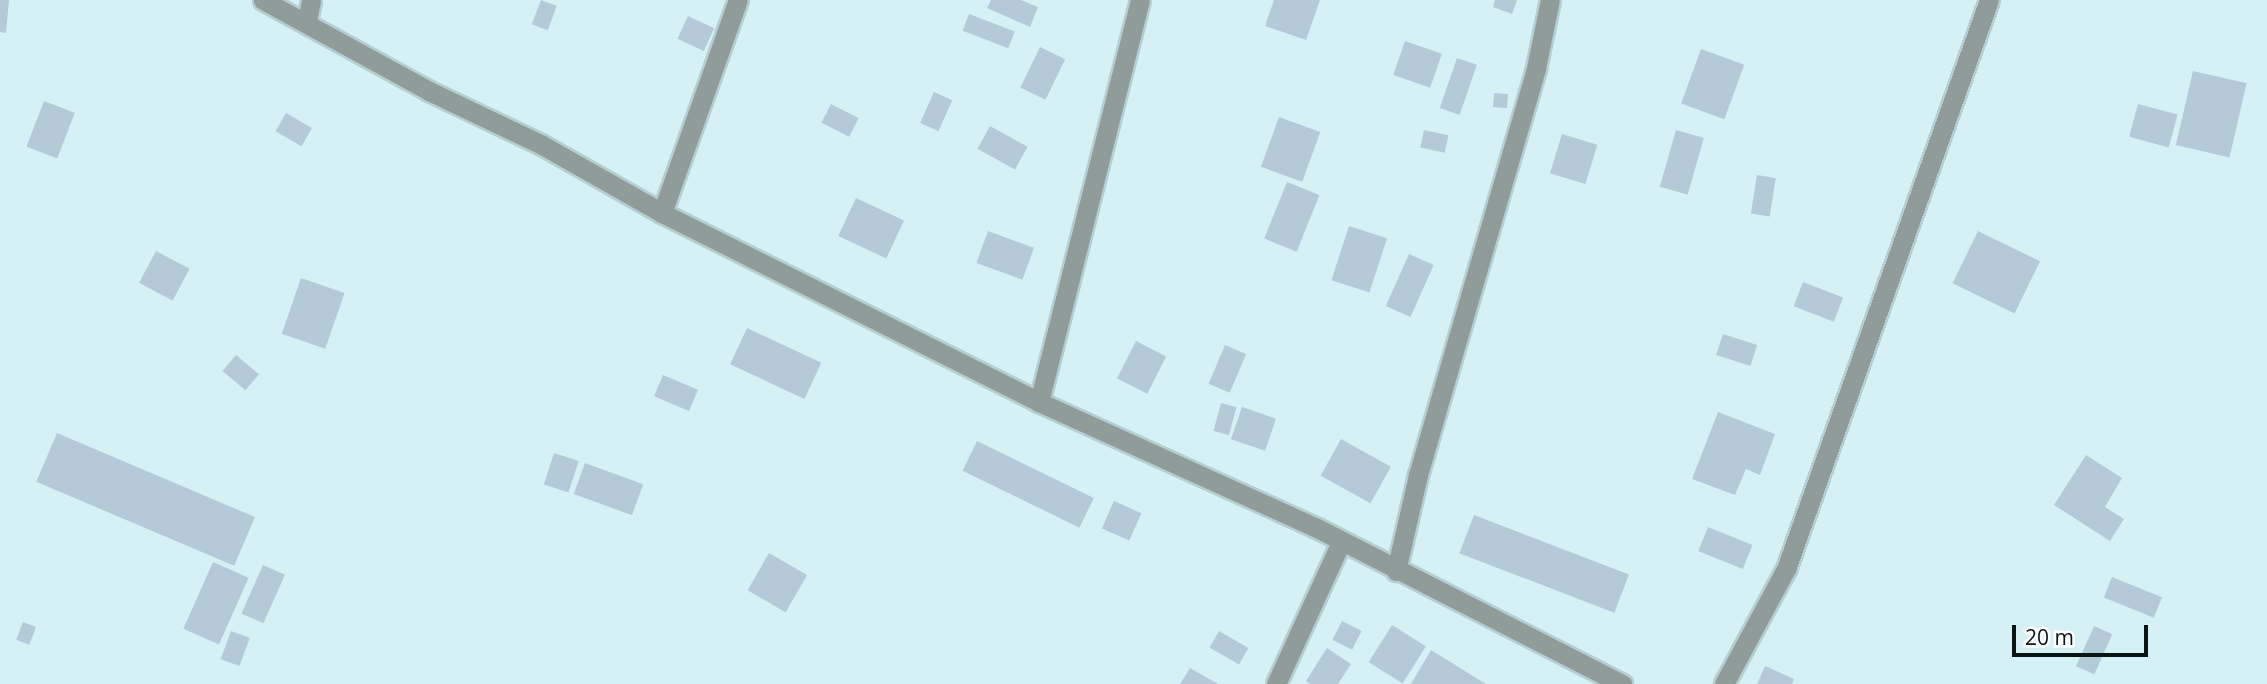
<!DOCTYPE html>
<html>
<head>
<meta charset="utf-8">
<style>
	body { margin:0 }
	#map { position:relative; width:2267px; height:684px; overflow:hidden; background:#d5f1f6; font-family:"Open Sans",sans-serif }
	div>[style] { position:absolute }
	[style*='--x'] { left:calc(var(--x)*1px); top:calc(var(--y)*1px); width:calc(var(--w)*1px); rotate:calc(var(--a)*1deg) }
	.building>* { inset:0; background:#b5cad8; transform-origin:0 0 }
	.roads { filter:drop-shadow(2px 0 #b5ced2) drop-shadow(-2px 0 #b5ced2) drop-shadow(0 2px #b5ced2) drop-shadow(0 -2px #b5ced2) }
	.minor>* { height:19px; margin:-9.5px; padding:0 9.5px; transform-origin:9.5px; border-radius:9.5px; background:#909c99 }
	span { translate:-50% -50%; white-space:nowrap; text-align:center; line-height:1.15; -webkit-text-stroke:7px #fff; paint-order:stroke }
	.scale { position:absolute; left:2012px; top:625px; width:136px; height:32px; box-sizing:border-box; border:4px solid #0a1415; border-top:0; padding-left:9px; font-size:21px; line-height:24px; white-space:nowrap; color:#0a1415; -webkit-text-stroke:5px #fff; paint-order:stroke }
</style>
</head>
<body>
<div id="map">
	<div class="building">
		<div style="clip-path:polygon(0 0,9px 0,6px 33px,0 32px)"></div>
		<div style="left:541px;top:0;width:17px;height:26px;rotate:21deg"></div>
		<div style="clip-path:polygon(991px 0,1021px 0,1038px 7px,1030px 27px,987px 8px)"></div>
		<div style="clip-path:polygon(1274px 0,1320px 0,1306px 40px,1265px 26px)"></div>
		<div style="clip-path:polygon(1495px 0,1517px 0,1512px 14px,1493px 7px)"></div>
		<div style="left:969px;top:14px;width:49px;height:18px;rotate:21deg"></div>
		<div style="left:688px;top:16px;width:29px;height:25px;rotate:25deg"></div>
		<div style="left:1405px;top:41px;width:39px;height:36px;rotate:19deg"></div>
		<div style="left:1040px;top:47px;width:28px;height:45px;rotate:26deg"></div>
		<div style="left:1701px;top:49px;width:46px;height:58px;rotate:20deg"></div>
		<div style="left:1457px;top:58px;width:21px;height:53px;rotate:19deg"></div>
		<div style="left:2193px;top:71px;width:55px;height:76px;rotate:13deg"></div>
		<div style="left:934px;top:92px;width:20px;height:34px;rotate:24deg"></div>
		<div style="left:1494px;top:93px;width:14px;height:14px;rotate:4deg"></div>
		<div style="left:44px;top:101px;width:33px;height:49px;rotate:21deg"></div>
		<div style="left:831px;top:104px;width:31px;height:21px;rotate:27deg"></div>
		<div style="left:2138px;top:104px;width:41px;height:34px;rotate:15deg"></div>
		<div style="left:286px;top:113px;width:30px;height:21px;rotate:30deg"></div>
		<div style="left:1279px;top:117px;width:44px;height:53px;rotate:20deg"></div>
		<div style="left:990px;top:126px;width:43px;height:26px;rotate:29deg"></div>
		<div style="left:1424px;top:130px;width:25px;height:18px;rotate:12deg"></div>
		<div style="left:1676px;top:130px;width:29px;height:59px;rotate:16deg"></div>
		<div style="left:1562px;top:134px;width:37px;height:41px;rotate:17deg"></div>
		<div style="left:1757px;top:175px;width:19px;height:39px;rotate:9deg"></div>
		<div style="left:1287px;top:182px;width:35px;height:61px;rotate:22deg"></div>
		<div style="left:856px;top:198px;width:53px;height:42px;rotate:25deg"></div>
		<div style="left:1349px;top:226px;width:40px;height:57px;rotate:18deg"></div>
		<div style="left:988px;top:231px;width:49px;height:34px;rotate:20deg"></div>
		<div style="left:1978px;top:231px;width:69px;height:58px;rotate:26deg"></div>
		<div style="left:156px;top:251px;width:38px;height:36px;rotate:28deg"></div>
		<div style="left:1409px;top:254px;width:27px;height:57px;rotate:24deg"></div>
		<div style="left:301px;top:278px;width:46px;height:59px;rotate:19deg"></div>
		<div style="left:1803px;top:282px;width:43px;height:26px;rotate:21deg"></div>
		<div style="left:747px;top:328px;width:82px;height:40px;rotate:25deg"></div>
		<div style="left:1723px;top:334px;width:36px;height:22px;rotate:18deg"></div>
		<div style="left:1136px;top:341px;width:34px;height:42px;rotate:27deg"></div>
		<div style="left:1225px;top:345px;width:23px;height:42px;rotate:23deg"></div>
		<div style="left:236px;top:355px;width:30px;height:21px;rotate:40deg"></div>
		<div style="left:663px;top:375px;width:38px;height:23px;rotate:23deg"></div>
		<div style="left:1221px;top:403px;width:16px;height:29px;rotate:15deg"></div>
		<div style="left:1242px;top:407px;width:36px;height:34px;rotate:19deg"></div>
		<div style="clip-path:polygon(1718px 412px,1775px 434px,1760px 475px,1746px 469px,1735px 495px,1692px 479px)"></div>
		<div style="left:57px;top:433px;width:215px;height:53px;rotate:23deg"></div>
		<div style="left:1341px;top:439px;width:57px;height:42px;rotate:29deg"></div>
		<div style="left:977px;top:441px;width:130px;height:33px;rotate:26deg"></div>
		<div style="left:554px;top:453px;width:26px;height:33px;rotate:18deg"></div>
		<div style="clip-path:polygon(2086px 455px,2122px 478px,2105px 507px,2124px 519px,2110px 541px,2054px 505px)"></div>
		<div style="left:585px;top:463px;width:62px;height:33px;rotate:20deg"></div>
		<div style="left:1114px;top:501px;width:30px;height:30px;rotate:24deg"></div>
		<div style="left:1474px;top:515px;width:166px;height:41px;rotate:21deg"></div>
		<div style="left:1708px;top:527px;width:48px;height:26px;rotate:22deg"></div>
		<div style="left:769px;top:553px;width:44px;height:43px;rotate:30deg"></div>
		<div style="left:213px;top:562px;width:39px;height:73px;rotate:24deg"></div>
		<div style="left:263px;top:565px;width:24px;height:53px;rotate:24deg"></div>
		<div style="left:2112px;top:577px;width:54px;height:22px;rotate:22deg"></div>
		<div style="left:1342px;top:621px;width:22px;height:21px;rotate:27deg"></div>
		<div style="left:23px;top:622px;width:14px;height:19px;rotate:21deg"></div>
		<div style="left:1392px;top:625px;width:40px;height:44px;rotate:32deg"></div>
		<div style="left:2094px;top:626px;width:20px;height:44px;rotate:24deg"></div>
		<div style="left:231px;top:631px;width:20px;height:30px;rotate:20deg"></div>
		<div style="left:1219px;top:631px;width:34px;height:19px;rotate:30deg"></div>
		<div style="clip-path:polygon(1327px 648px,1351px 664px,1338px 684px,1310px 684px,1306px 681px)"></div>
		<div style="clip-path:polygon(1431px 650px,1486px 684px,1411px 684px)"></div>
		<div style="clip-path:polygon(1765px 666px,1794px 679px,1792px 684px,1757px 684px)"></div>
		<div style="clip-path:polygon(1190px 668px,1218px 684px,1180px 684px)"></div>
	</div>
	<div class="roads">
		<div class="minor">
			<div style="--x:263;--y:0;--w:189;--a:28.7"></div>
			<div style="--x:429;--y:91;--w:125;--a:25.5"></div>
			<div style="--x:542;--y:145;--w:138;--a:29.5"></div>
			<div style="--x:662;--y:213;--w:422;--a:26.6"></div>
			<div style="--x:1039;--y:402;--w:305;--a:24.4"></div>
			<div style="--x:1317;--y:528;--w:343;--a:27.1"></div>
			<div style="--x:307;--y:21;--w:21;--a:-79"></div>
			<div style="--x:662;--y:213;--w:226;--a:-70.4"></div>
			<div style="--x:1039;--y:402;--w:414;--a:-75.9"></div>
			<div style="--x:1396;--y:571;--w:98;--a:-77.1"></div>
			<div style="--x:1418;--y:475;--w:424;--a:-73.8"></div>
			<div style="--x:1536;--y:68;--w:69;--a:-78.4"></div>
			<div style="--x:1276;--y:684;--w:156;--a:-65.4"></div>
			<div style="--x:1724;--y:684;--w:131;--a:-61.7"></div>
			<div style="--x:1786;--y:569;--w:604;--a:-70.37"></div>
		</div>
	</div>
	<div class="scale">20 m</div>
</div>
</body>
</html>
